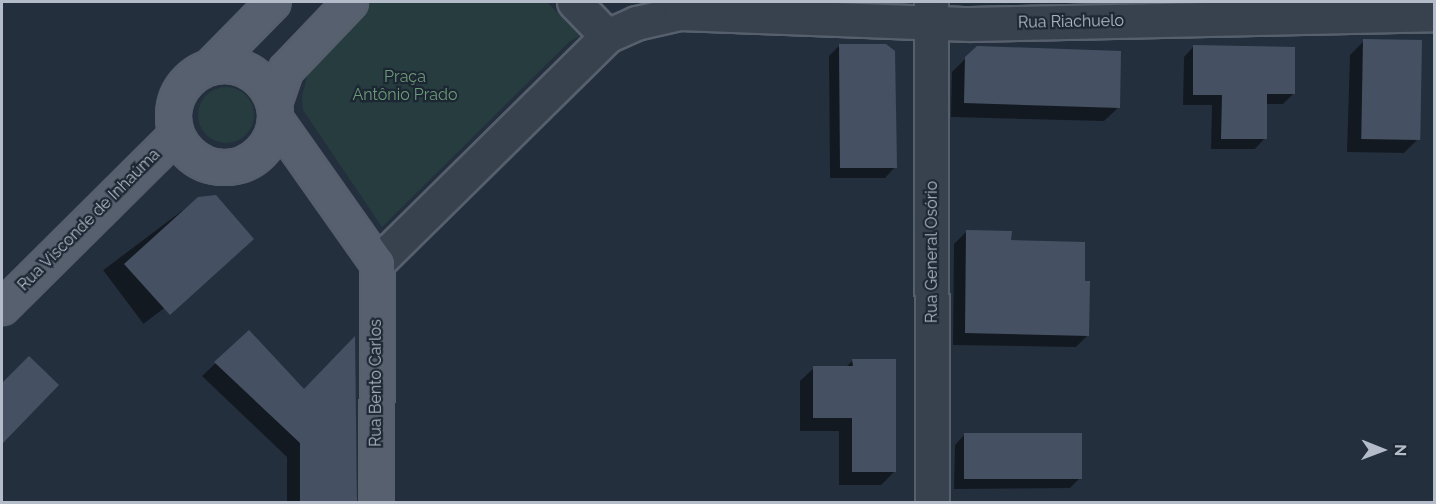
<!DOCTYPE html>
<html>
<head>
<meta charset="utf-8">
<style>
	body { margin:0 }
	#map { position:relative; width:1436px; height:504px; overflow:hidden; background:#242f3e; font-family:Raleway,sans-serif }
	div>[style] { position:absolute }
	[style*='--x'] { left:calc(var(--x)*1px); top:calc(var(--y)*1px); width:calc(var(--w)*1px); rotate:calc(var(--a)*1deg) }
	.green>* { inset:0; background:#263c3f }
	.round { border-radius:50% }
	.shadow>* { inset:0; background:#0007; transform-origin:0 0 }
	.building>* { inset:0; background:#455162; transform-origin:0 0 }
	.roads { filter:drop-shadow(2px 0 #565f6c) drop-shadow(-2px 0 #565f6c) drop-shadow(0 2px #565f6c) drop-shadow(0 -2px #565f6c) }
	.minor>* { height:33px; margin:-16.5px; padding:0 16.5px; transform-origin:16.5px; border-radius:16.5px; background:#38414e }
	.major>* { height:33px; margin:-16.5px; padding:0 16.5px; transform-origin:16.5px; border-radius:16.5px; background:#56606e }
	.major>.ring { margin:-16.5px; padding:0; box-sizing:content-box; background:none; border:33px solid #56606e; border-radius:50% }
	span { translate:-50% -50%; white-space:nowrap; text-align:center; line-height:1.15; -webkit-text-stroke:4.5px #1d2633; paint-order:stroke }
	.street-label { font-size:16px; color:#b4bcc9 }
	.park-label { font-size:16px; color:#6b9a76 }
	.frame { position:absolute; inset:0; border:3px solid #b4bcc9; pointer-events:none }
	.north { position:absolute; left:1352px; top:420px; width:60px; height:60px; -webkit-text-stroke:4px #1d2633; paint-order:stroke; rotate:91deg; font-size:16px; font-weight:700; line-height:24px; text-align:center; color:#b4bcc9 }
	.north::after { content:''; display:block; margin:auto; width:21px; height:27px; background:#b4bcc9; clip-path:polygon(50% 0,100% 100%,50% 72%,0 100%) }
</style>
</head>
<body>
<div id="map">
	<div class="green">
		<div style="clip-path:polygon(372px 2px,547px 2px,580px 36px,570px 41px,382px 227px,303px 110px,302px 96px,308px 73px,321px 53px)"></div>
		<div class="round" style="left:198px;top:87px;width:56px;height:56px"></div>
	</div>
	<div class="shadow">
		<div style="clip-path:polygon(1364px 41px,1418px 139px,1404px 153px,1347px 152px,1350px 55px)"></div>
		<div style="clip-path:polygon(839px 46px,895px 167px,885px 178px,830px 178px,829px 56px)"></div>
		<div style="clip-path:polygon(1194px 46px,1294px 93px,1283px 104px,1265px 104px,1265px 138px,1255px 149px,1211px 149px,1212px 105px,1183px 105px,1184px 57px)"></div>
		<div style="clip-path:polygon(966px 58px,1118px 108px,1104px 121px,951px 117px,952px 72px)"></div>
		<div style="left:199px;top:198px;width:67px;height:120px;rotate:53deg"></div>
		<div style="clip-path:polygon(967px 231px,1010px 241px,1083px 283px,1088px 335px,1076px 347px,953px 345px,954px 244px)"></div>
		<div style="clip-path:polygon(249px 332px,303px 391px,354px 339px,357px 502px,287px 502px,287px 457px,202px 376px)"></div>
		<div style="clip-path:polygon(29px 358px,57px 385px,2px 442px,2px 385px)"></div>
		<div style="clip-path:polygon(853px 360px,895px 471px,881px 485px,839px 485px,839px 431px,800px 431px,800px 381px,814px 368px,845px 368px)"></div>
		<div style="clip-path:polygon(965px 434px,1080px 478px,1070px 488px,954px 489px,955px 445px)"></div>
	</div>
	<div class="building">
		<div style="left:1363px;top:39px;width:59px;height:100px;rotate:1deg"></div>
		<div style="clip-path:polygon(839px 44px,886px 44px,895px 51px,897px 168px,840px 168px)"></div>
		<div style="clip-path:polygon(1193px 45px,1295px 47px,1295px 94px,1267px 94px,1267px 139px,1221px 139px,1222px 95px,1193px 95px)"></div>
		<div style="clip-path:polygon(977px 46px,1121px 51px,1120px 108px,964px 103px,965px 57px)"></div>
		<div style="clip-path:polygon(216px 195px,254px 239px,170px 315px,124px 264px,198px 197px)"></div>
		<div style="clip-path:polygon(966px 230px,1012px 231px,1011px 240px,1085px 242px,1085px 281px,1090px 281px,1089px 336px,965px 333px)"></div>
		<div style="clip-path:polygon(249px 330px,304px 389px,355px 336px,357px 502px,300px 502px,300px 443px,214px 362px)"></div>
		<div style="clip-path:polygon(29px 356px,59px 385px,2px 444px,2px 383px)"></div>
		<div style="clip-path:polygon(852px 359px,896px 359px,896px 472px,852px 472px,852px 418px,813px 418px,813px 366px,853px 366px)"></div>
		<div style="left:964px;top:433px;width:118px;height:46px"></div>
	</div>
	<div class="roads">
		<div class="minor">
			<div style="--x:574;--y:2;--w:47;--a:45.9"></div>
			<div style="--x:931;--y:3;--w:499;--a:89.9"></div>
			<div style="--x:377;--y:263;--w:323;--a:-44.6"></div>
			<div style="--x:607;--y:36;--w:32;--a:-24"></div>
			<div style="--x:636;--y:23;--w:45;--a:-12.8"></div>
			<div style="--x:680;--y:13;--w:290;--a:2.2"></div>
			<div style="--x:970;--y:24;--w:464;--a:-1.2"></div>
		</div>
		<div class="major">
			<div class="ring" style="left:173px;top:65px;width:69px;height:69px"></div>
			<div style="--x:211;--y:65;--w:88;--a:-45.5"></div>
			<div style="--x:274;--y:103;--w:36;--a:-71"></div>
			<div style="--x:286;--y:69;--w:93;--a:-46.3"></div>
			<div style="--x:276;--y:120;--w:175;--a:54.8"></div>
			<div style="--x:377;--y:263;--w:239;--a:90.2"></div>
			<div style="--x:2;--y:307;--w:245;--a:-44.8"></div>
		</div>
	</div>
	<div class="street-label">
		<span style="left:1071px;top:22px;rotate:-1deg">Rua Riachuelo</span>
		<span style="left:89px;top:220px;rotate:-45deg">Rua Visconde de Inhaúma</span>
		<span style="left:932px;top:252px;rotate:-90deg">Rua General Osório</span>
		<span style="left:376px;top:383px;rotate:-90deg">Rua Bento Carlos</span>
	</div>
	<div class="park-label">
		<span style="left:405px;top:86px">Praça<br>Antônio Prado</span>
	</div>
	<div class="frame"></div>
	<div class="north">N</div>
</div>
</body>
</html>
